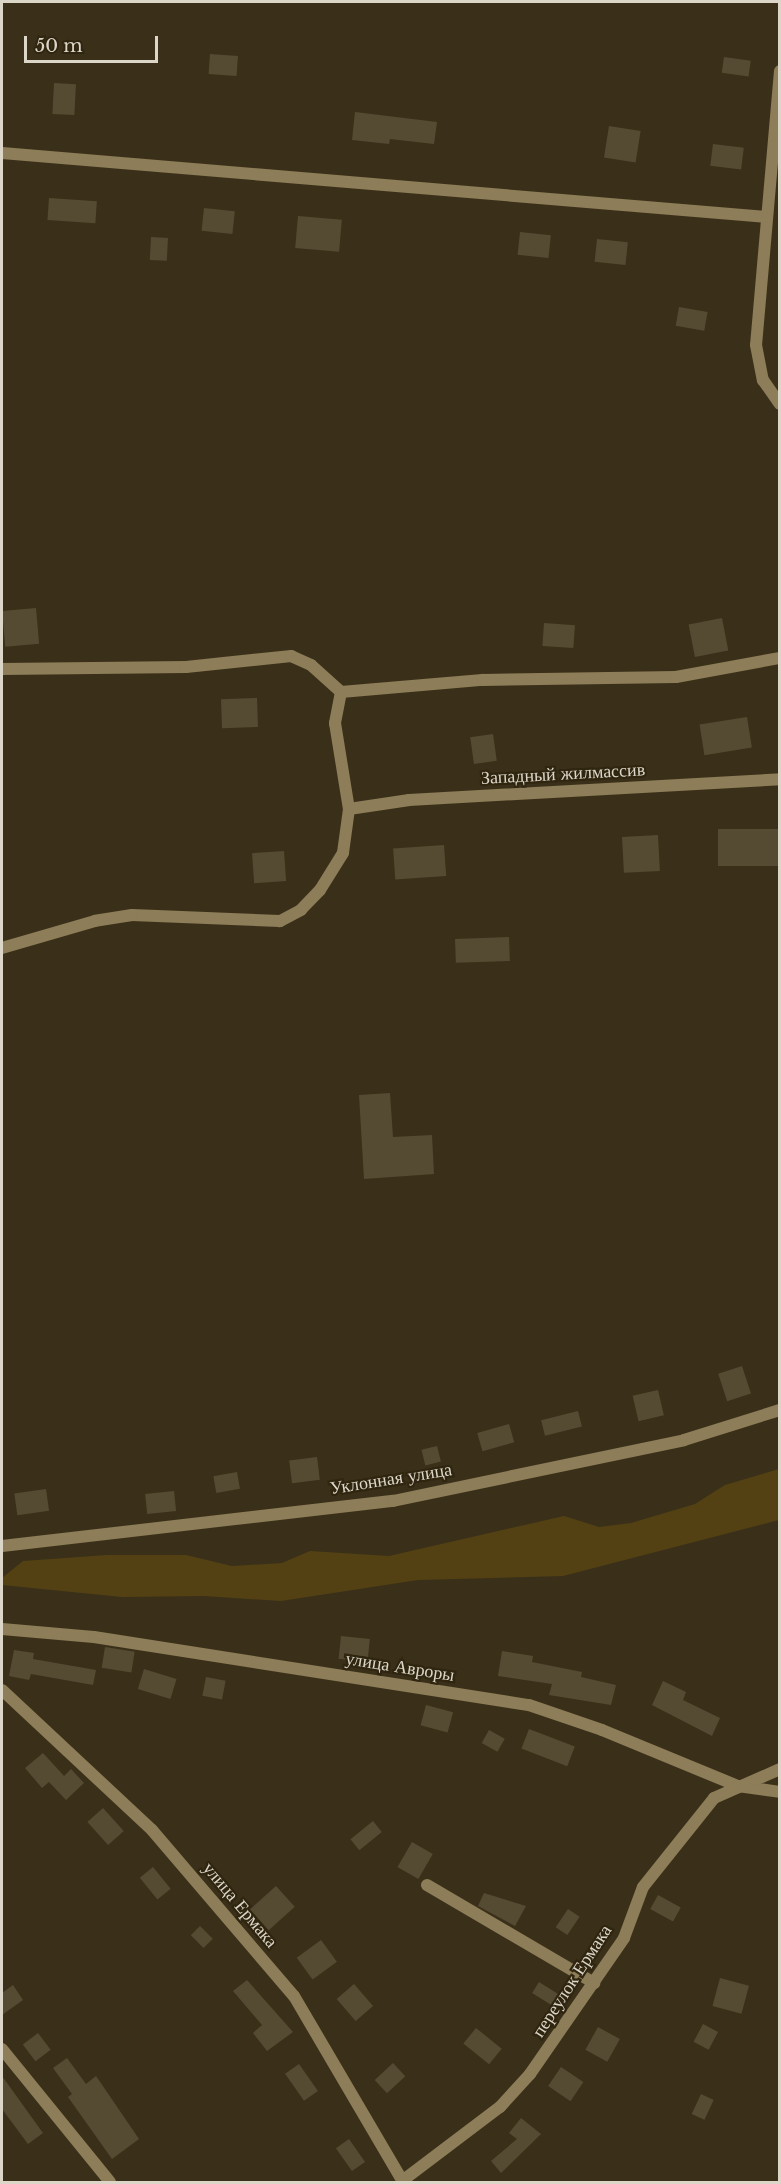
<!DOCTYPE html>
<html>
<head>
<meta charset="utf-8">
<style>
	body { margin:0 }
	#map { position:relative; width:781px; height:2184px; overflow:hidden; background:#3a3019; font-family:"Libre Baskerville",serif }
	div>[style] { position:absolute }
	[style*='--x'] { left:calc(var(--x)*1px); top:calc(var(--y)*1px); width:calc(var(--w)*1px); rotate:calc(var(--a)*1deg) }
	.green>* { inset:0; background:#534114 }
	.building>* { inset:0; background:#554b33; transform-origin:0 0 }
	.minor>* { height:12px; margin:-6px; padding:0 6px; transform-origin:6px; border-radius:6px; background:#8d7d58 }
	span { translate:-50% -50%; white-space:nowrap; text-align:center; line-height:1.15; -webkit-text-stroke:4.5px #302610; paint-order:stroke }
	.street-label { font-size:18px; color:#dcd6c9 }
	.frame { position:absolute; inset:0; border:3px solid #dcd6c9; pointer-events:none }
	.scale { position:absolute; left:24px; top:36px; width:134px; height:27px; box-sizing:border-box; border:3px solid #dcd6c9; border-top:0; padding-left:8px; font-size:18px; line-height:21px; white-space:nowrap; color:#dcd6c9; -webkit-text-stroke:4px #302610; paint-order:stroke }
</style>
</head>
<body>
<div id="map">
	<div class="green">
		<div style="clip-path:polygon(779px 1469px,779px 1520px,563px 1576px,418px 1580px,281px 1601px,204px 1596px,122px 1597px,2px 1585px,2px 1578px,23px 1561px,107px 1555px,186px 1555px,232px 1566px,282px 1563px,310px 1551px,389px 1556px,564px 1516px,599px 1527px,631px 1523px,695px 1504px,725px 1485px)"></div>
	</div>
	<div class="building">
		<div style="left:210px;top:54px;width:28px;height:20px;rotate:4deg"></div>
		<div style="left:724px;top:57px;width:27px;height:16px;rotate:8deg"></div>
		<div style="left:54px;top:83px;width:22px;height:31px;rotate:3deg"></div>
		<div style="clip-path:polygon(355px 112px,437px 122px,434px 144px,390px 139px,389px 144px,352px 140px)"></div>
		<div style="left:609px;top:126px;width:32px;height:32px;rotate:9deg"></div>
		<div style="left:713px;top:144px;width:31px;height:22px;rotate:7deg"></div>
		<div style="left:49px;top:198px;width:48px;height:22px;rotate:4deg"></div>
		<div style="left:204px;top:208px;width:31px;height:23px;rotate:6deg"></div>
		<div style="left:298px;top:216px;width:44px;height:32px;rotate:5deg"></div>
		<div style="left:520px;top:232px;width:31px;height:23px;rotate:6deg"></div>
		<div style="left:151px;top:237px;width:17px;height:23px;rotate:3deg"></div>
		<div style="left:597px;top:239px;width:31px;height:23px;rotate:6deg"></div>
		<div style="left:679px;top:307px;width:29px;height:19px;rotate:10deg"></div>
		<div style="left:36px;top:608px;width:36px;height:34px;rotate:85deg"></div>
		<div style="left:722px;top:618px;width:33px;height:34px;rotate:79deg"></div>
		<div style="left:544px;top:623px;width:31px;height:23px;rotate:4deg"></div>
		<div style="left:257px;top:698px;width:29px;height:36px;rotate:88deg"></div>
		<div style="left:747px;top:717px;width:31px;height:48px;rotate:81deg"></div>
		<div style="left:493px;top:734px;width:27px;height:23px;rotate:82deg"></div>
		<div style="left:780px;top:829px;width:37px;height:62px;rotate:90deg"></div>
		<div style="left:658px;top:835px;width:36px;height:36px;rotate:87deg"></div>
		<div style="left:444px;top:845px;width:31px;height:51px;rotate:86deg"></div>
		<div style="left:284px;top:851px;width:30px;height:32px;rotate:86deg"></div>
		<div style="left:509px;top:937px;width:24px;height:54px;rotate:88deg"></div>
		<div style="clip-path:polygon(390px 1093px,393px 1137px,432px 1135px,434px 1174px,364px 1179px,359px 1095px)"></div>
		<div style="left:742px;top:1366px;width:29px;height:25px;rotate:72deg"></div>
		<div style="left:658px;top:1390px;width:26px;height:26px;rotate:77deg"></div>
		<div style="left:578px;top:1411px;width:16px;height:38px;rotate:76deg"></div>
		<div style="left:509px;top:1424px;width:19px;height:33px;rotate:74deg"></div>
		<div style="left:437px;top:1446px;width:16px;height:16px;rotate:76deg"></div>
		<div style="left:317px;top:1457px;width:23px;height:28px;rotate:83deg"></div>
		<div style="left:237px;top:1472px;width:17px;height:24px;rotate:80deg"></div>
		<div style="left:46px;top:1489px;width:22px;height:32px;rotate:82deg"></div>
		<div style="left:174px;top:1491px;width:20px;height:29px;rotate:84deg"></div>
		<div style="left:341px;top:1636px;width:29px;height:23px;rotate:6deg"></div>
		<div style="left:105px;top:1647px;width:30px;height:21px;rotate:9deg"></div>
		<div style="clip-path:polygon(14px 1650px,34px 1653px,33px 1659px,96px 1670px,93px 1685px,31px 1674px,29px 1680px,9px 1676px)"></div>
		<div style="clip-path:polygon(502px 1651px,533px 1656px,532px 1662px,582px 1672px,581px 1677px,616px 1685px,611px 1705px,549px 1695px,552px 1684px,498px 1676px)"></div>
		<div style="left:144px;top:1669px;width:34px;height:21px;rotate:17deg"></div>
		<div style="left:206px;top:1677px;width:20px;height:19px;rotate:11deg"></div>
		<div style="clip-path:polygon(663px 1681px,686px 1692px,683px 1700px,720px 1718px,712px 1736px,652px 1705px)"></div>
		<div style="left:426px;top:1705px;width:28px;height:21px;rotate:15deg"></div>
		<div style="left:529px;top:1729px;width:49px;height:21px;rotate:21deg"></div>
		<div style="left:489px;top:1730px;width:18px;height:15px;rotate:29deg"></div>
		<div style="clip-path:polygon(43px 1753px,64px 1776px,71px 1769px,84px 1783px,66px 1800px,49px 1782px,42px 1788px,25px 1768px)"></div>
		<div style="left:103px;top:1808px;width:31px;height:21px;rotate:48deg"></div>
		<div style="left:373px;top:1821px;width:14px;height:29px;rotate:51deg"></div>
		<div style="left:412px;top:1842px;width:24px;height:29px;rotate:30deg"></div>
		<div style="left:153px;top:1867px;width:28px;height:17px;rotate:51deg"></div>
		<div style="left:276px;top:1886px;width:28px;height:35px;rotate:48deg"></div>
		<div style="clip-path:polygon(484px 1893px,526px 1906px,515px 1926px,478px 1906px)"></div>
		<div style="left:658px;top:1895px;width:26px;height:16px;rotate:29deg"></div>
		<div style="left:568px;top:1909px;width:14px;height:22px;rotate:34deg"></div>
		<div style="left:200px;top:1926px;width:18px;height:13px;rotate:45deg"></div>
		<div style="left:321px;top:1940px;width:27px;height:30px;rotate:54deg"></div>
		<div style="left:720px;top:1978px;width:30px;height:29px;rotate:15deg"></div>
		<div style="clip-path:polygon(247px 1980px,293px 2032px,267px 2051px,253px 2033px,262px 2025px,233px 1991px)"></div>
		<div style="left:539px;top:1982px;width:25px;height:13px;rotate:32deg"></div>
		<div style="left:354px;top:1984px;width:29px;height:23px;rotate:49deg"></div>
		<div style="clip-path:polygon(13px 1985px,23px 2000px,2px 2015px,2px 1993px)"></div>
		<div style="left:703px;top:2024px;width:17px;height:20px;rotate:28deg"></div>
		<div style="left:598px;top:2027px;width:25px;height:26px;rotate:29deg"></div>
		<div style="left:476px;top:2028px;width:33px;height:20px;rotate:39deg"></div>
		<div style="left:38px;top:2033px;width:21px;height:19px;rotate:53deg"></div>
		<div style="clip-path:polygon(67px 2058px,86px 2084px,96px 2076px,139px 2139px,112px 2159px,68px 2097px,72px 2094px,53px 2068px)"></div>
		<div style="left:393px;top:2063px;width:18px;height:25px;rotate:47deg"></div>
		<div style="left:299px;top:2064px;width:33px;height:17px;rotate:55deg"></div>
		<div style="left:561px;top:2067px;width:27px;height:23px;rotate:34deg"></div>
		<div style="clip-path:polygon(2px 2076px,43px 2133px,28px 2144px,2px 2109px)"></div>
		<div style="left:701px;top:2094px;width:14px;height:22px;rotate:25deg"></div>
		<div style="clip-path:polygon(521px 2118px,541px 2134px,501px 2173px,491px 2161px,517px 2139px,509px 2133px)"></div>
		<div style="left:349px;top:2139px;width:28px;height:16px;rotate:55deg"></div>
	</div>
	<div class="minor">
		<div style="--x:780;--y:71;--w:275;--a:95"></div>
		<div style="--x:756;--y:345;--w:36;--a:79"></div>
		<div style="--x:763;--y:380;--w:29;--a:55"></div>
		<div style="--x:2;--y:153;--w:766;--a:4.79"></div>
		<div style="--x:2;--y:669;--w:184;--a:-0.6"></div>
		<div style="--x:186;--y:667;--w:106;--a:-6"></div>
		<div style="--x:291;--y:656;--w:22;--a:24"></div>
		<div style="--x:311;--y:665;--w:40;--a:42"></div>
		<div style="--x:341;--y:692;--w:32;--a:101"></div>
		<div style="--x:335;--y:723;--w:87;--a:80.8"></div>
		<div style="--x:349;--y:809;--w:44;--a:97.8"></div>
		<div style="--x:343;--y:853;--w:44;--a:121.9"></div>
		<div style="--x:320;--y:890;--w:28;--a:134"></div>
		<div style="--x:301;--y:910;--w:24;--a:152"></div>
		<div style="--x:280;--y:921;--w:148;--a:-177.7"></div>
		<div style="--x:132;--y:915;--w:37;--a:171"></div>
		<div style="--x:95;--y:921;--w:97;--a:163.8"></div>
		<div style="--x:341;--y:692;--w:142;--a:-4.9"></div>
		<div style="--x:482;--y:680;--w:194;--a:-0.9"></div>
		<div style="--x:676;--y:677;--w:106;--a:-10.4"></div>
		<div style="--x:349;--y:809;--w:61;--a:-8.5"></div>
		<div style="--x:409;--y:800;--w:372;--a:-3.2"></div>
		<div style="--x:2;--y:1546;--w:394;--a:-6.6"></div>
		<div style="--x:393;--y:1501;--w:297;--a:-11.8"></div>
		<div style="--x:684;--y:1440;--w:101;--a:-17.4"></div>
		<div style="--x:2;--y:1629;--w:92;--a:5"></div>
		<div style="--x:94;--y:1637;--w:440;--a:8.9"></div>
		<div style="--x:529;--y:1705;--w:77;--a:18.9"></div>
		<div style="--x:602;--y:1730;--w:147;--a:22.4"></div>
		<div style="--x:738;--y:1786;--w:42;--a:8.1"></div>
		<div style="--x:2;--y:1690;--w:205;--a:43"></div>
		<div style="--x:152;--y:1830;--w:218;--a:49.5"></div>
		<div style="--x:294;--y:1996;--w:216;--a:59.6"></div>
		<div style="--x:427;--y:1885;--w:194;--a:30.4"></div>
		<div style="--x:2;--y:2049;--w:171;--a:50.9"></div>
		<div style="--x:402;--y:2181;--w:123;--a:-37.1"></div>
		<div style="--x:500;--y:2107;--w:45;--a:-47.7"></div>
		<div style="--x:530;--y:2074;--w:165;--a:-55.3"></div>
		<div style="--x:624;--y:1938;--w:54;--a:-69.6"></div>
		<div style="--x:643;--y:1887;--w:114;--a:-51.4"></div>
		<div style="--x:714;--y:1798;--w:72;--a:-23.7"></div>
	</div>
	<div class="street-label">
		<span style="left:563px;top:774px;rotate:-3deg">Западный жилмассив</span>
		<span style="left:391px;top:1479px;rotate:-9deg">Уклонная улица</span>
		<span style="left:400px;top:1667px;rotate:9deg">улица Авроры</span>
		<span style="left:240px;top:1905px;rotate:50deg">улица Ермака</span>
		<span style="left:572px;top:1981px;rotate:-57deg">переулок Ермака</span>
	</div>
	<div class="frame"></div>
	<div class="scale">50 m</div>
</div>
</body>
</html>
